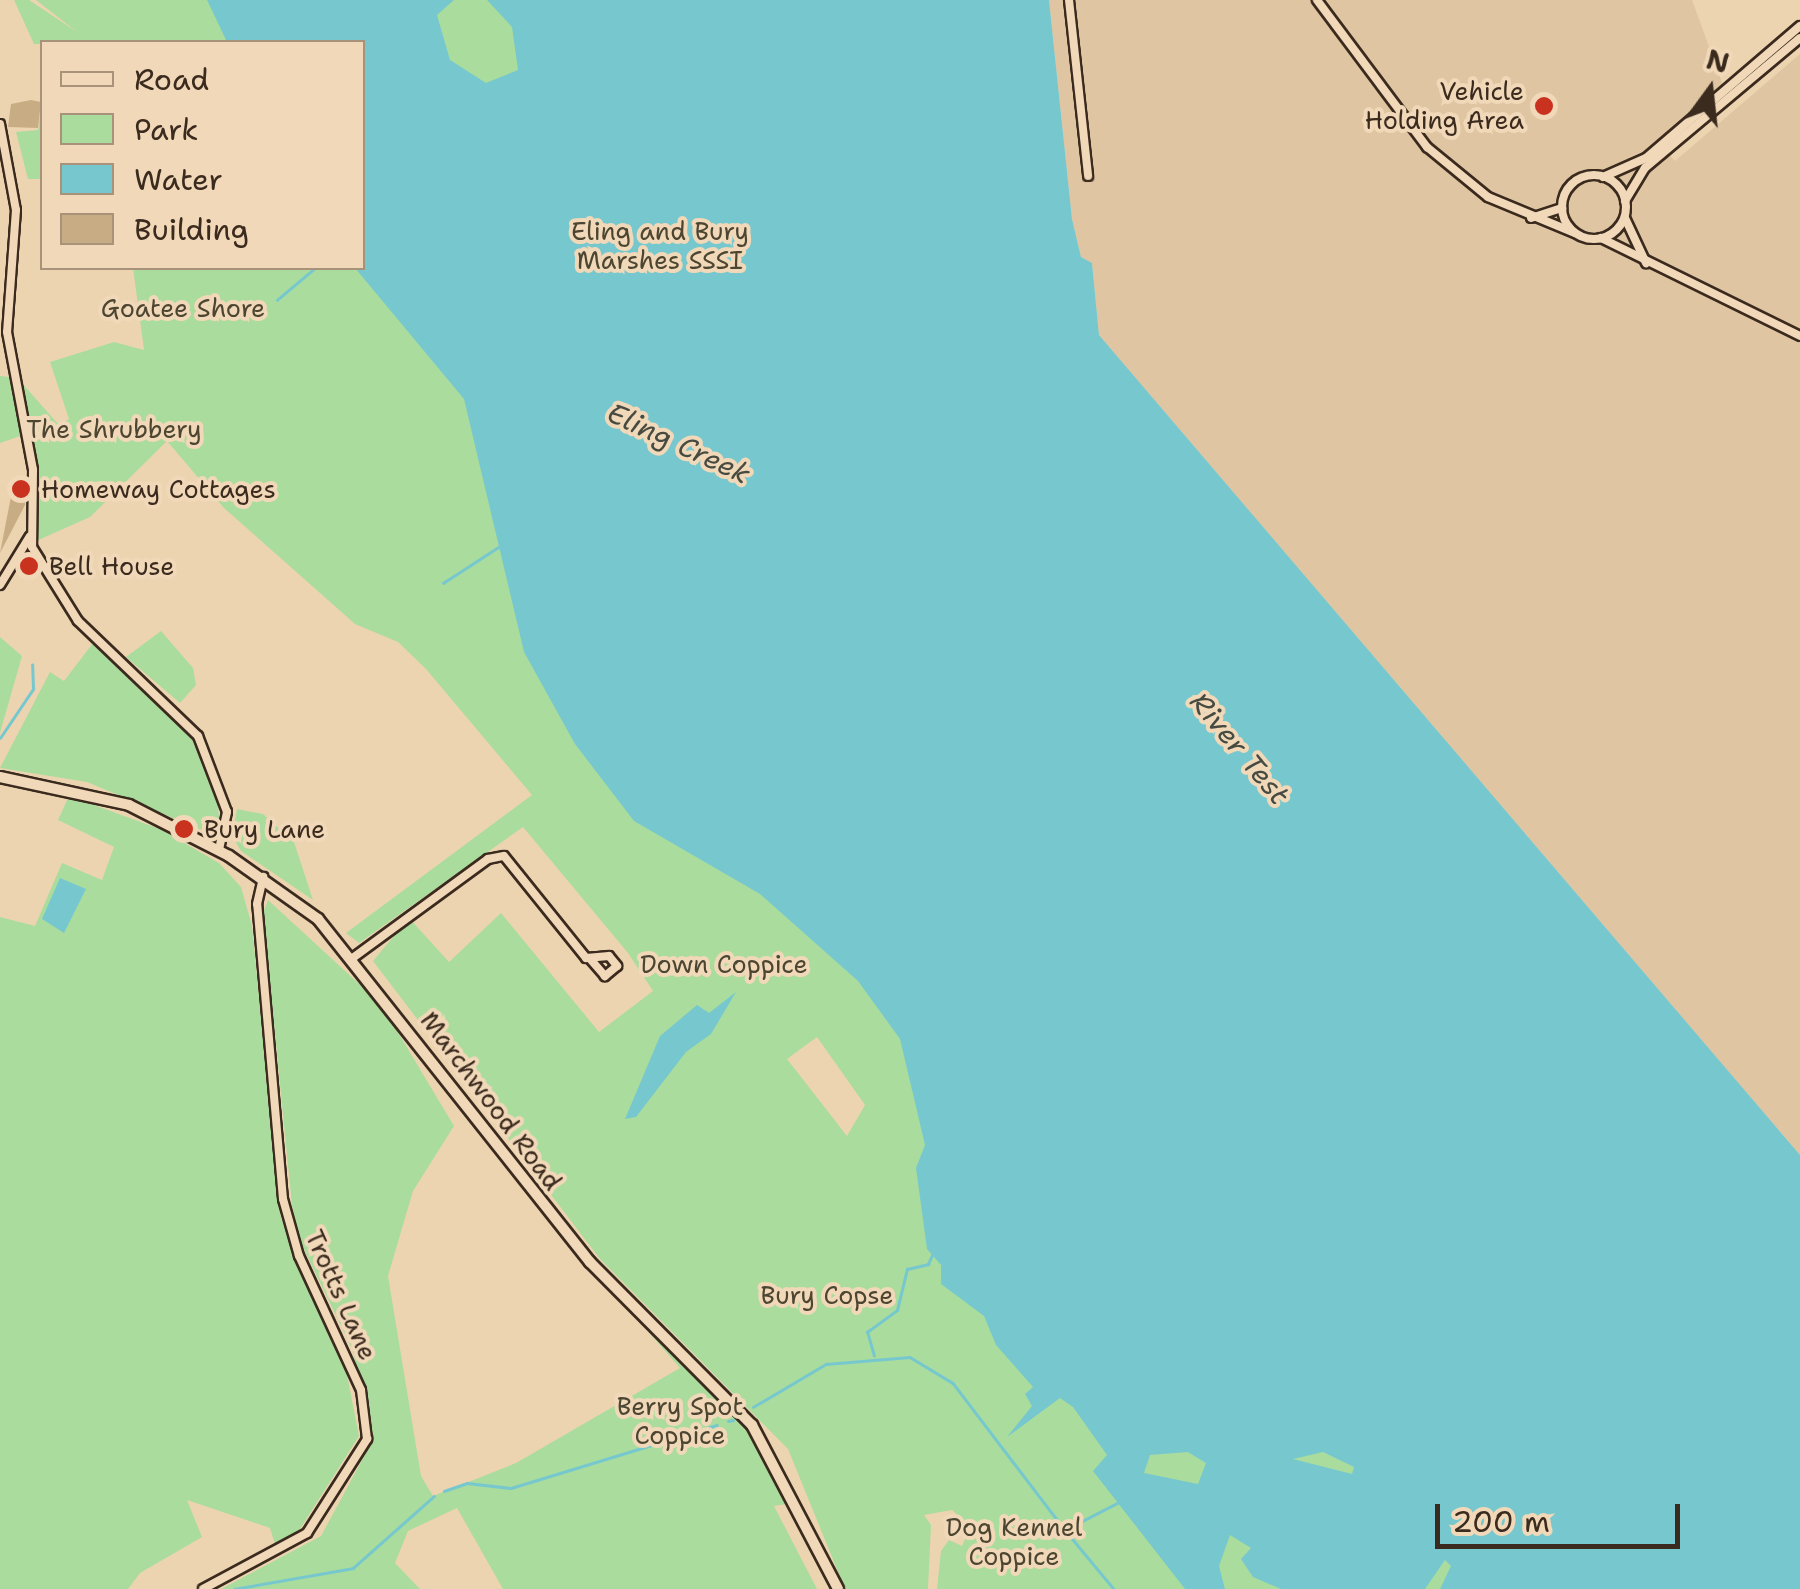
<!DOCTYPE html>
<html>
<head>
<meta charset="utf-8">
<style>
	body { margin:0 }
	#map { position:relative; width:1800px; height:1589px; overflow:hidden; background:#edd4b1; font-family:"Shantell Sans",sans-serif }
	div>[style] { position:absolute }
	[style*='--x'] { left:calc(var(--x)*1px); top:calc(var(--y)*1px); width:calc(var(--w)*1px); rotate:calc(var(--a)*1deg) }
	.built>* { inset:0; background:#dfc5a1 }
	.green>* { inset:0; background:#aadc9d }
	.water>* { inset:0; background:#77c8ce }
	.stream>* { height:2.5px; margin:-1.25px; padding:0 1.25px; transform-origin:1.25px; border-radius:1.25px; background:#77c8ce }
	.building>* { inset:0; background:#c8ad84 }
	.roads { filter:drop-shadow(2px 0 #3b2a1e) drop-shadow(-2px 0 #3b2a1e) drop-shadow(0 2px #3b2a1e) drop-shadow(0 -2px #3b2a1e) }
	.street>* { height:8px; margin:-4px; padding:0 4px; transform-origin:4px; border-radius:4px; background:#f0d8b8 }
	.street>.ring { margin:-4px; padding:0; box-sizing:content-box; background:none; border:8px solid #f0d8b8; border-radius:50% }
	.secondary>* { height:10px; margin:-5px; padding:0 5px; transform-origin:5px; border-radius:5px; background:#f0d8b8 }
	.dots>* { width:28px; height:28px; translate:-50% -50%; box-sizing:border-box; border:5px solid #f0d8b8; border-radius:50% }
	span { translate:-50% -50%; white-space:nowrap; text-align:center; line-height:1.15; -webkit-text-stroke:8px #f0d8b8; paint-order:stroke }
	.poi-label { font-size:25px; color:#3b2a1e }
	.right { translate:-100% -50%; text-align:right }
	.left { translate:0 -50%; text-align:left }
	.park-label { font-size:25px; color:#4c4531 }
	.street-label { font-size:25px; color:#3b2a1e }
	.water-label { font-size:28px; color:#474a41; font-style:italic }
	.legend { position:absolute; left:40px; top:40px; width:325px; height:230px; box-sizing:border-box; background:#f0d8b8; border:2px solid #a8927a; margin:0; padding:12px 18px; list-style:none; font-size:30px; color:#3b2a1e }
	.legend li { display:flex; align-items:center; gap:20px; height:50px }
	.legend b { width:50px; border:2px solid #a8927a }
	.north { position:absolute; left:1660px; top:40px; width:100px; height:100px; -webkit-text-stroke:8px #f0d8b8; paint-order:stroke; rotate:15deg; font-size:28px; font-weight:700; line-height:40px; text-align:center; color:#3b2a1e }
	.north::after { content:''; display:block; margin:auto; width:35px; height:45px; background:#3b2a1e; clip-path:polygon(50% 0,100% 100%,50% 72%,0 100%) }
	.scale { position:absolute; left:1435px; top:1504px; width:245px; height:45px; box-sizing:border-box; border:5px solid #3b2a1e; border-top:0; padding-left:12px; font-size:30px; line-height:35px; white-space:nowrap; color:#3b2a1e; -webkit-text-stroke:8px #f0d8b8; paint-order:stroke }
</style>
</head>
<body>
<div id="map">
	<div class="built">
		<div style="clip-path:polygon(1049px 0,1692px 0,1723px 85px,1656px 141px,1675px 161px,1800px 54px,1800px 1155px,1099px 335px,1092px 263px,1081px 257px,1072px 219px)"></div>
	</div>
	<div class="green">
		<div style="clip-path:polygon(evenodd,14px 0,29px 0,77px 32px,36px 0,970px 0,978px 112px,1775px 1589px,937px 1589px,941px 1551px,949px 1540px,962px 1546px,970px 1527px,952px 1510px,924px 1515px,931px 1525px,928px 1589px,845px 1589px,788px 1449px,600px 1259px,373px 961px,409px 918px,449px 962px,501px 913px,599px 1032px,653px 991px,628px 953px,523px 827px,359px 943px,346px 933px,532px 795px,426px 669px,398px 642px,355px 624px,224px 508px,167px 441px,90px 517px,36px 541px,37px 479px,21px 382px,59px 425px,69px 419px,50px 362px,114px 342px,144px 350px,133px 268px,362px 268px,362px 42px,34px 44px,14px 0,817px 1037px,865px 1105px,847px 1136px,787px 1059px,817px 1037px)"></div>
		<div style="clip-path:polygon(42px 100px,42px 179px,28px 179px,16px 132px,38px 130px)"></div>
		<div style="clip-path:polygon(0 376px,9px 377px,23px 435px,0 443px)"></div>
		<div style="clip-path:polygon(161px 631px,193px 668px,196px 685px,180px 703px,126px 657px)"></div>
		<div style="clip-path:polygon(0 637px,22px 656px,0 733px)"></div>
		<div style="clip-path:polygon(93px 643px,185px 724px,217px 796px,221px 838px,87px 782px,0 768px,50px 672px,64px 681px)"></div>
		<div style="clip-path:polygon(69px 796px,160px 829px,219px 863px,241px 887px,252px 926px,281px 1218px,342px 1350px,359px 1436px,293px 1540px,276px 1547px,270px 1528px,187px 1500px,202px 1537px,140px 1573px,128px 1589px,0 1589px,0 917px,35px 926px,62px 863px,102px 880px,114px 847px,58px 820px)"></div>
		<div style="clip-path:polygon(237px 809px,263px 814px,294px 842px,313px 900px,241px 851px,232px 836px)"></div>
		<div style="clip-path:polygon(268px 900px,381px 1004px,454px 1126px,413px 1191px,388px 1276px,421px 1476px,433px 1496px,516px 1463px,680px 1368px,615px 1294px,732px 1408px,770px 1458px,793px 1503px,774px 1506px,817px 1589px,503px 1589px,457px 1508px,408px 1531px,395px 1563px,420px 1589px,221px 1589px,321px 1536px,374px 1438px,352px 1349px,299px 1239px,292px 1205px,263px 913px)"></div>
	</div>
	<div class="water">
		<div style="clip-path:polygon(evenodd,207px 0,454px 0,437px 15px,450px 60px,486px 83px,518px 70px,512px 27px,487px 0,1049px 0,1072px 219px,1081px 257px,1092px 263px,1099px 335px,1800px 1155px,1800px 1589px,1440px 1589px,1451px 1566px,1445px 1560px,1425px 1589px,1281px 1589px,1253px 1577px,1241px 1559px,1251px 1548px,1230px 1535px,1219px 1566px,1225px 1589px,1185px 1589px,1093px 1471px,1107px 1455px,1073px 1407px,1060px 1398px,1007px 1437px,1032px 1406px,1025px 1394px,1033px 1387px,996px 1345px,984px 1316px,941px 1284px,941px 1265px,927px 1249px,916px 1168px,925px 1145px,900px 1039px,858px 981px,760px 894px,634px 821px,575px 744px,524px 652px,464px 399px,355px 268px,362px 268px,362px 42px,227px 42px,207px 0,1188px 1452px,1206px 1463px,1198px 1484px,1144px 1473px,1150px 1455px,1188px 1452px,207px 0,1323px 1452px,1354px 1467px,1352px 1474px,1293px 1459px,1323px 1452px)"></div>
		<div style="clip-path:polygon(60px 878px,86px 889px,64px 933px,42px 919px)"></div>
		<div style="clip-path:polygon(736px 992px,711px 1034px,686px 1052px,636px 1117px,625px 1119px,660px 1036px,697px 1005px,709px 1013px)"></div>
	</div>
	<div class="stream">
		<div style="--x:277;--y:300;--w:50;--a:-40.1"></div>
		<div style="--x:443;--y:583;--w:72;--a:-33"></div>
		<div style="--x:0;--y:738;--w:59;--a:-56"></div>
		<div style="--x:33;--y:689;--w:24;--a:-92"></div>
		<div style="--x:874;--y:1356;--w:25;--a:-106"></div>
		<div style="--x:867;--y:1332;--w:37;--a:-36"></div>
		<div style="--x:897;--y:1310;--w:42;--a:-76.3"></div>
		<div style="--x:907;--y:1269;--w:22;--a:-13"></div>
		<div style="--x:928;--y:1264;--w:10;--a:-66"></div>
		<div style="--x:753;--y:1407;--w:85;--a:-30.5"></div>
		<div style="--x:826;--y:1364;--w:84;--a:-4.8"></div>
		<div style="--x:910;--y:1357;--w:50;--a:31.2"></div>
		<div style="--x:953;--y:1383;--w:185;--a:52.7"></div>
		<div style="--x:1065;--y:1530;--w:59;--a:-27.4"></div>
		<div style="--x:728;--y:1421;--w:5;--a:-11"></div>
		<div style="--x:444;--y:1491;--w:24;--a:-19"></div>
		<div style="--x:467;--y:1483;--w:44;--a:6.5"></div>
		<div style="--x:511;--y:1488;--w:215;--a:-17"></div>
		<div style="--x:1065;--y:1530;--w:77;--a:50.3"></div>
		<div style="--x:234;--y:1589;--w:121;--a:-10"></div>
		<div style="--x:353;--y:1568;--w:108;--a:-41.6"></div>
	</div>
	<div class="building">
		<div style="clip-path:polygon(31px 100px,41px 102px,38px 128px,8px 127px,11px 104px)"></div>
		<div style="clip-path:polygon(15px 476px,25px 476px,25px 505px,0 553px)"></div>
	</div>
	<div class="roads">
		<div class="street">
			<div style="--x:1069;--y:0;--w:177;--a:83.8"></div>
			<div style="--x:1317;--y:0;--w:184;--a:53.2"></div>
			<div style="--x:1427;--y:147;--w:79;--a:39.3"></div>
			<div style="--x:1488;--y:197;--w:94;--a:22.5"></div>
			<div style="--x:0;--y:124;--w:87;--a:79.5"></div>
			<div style="--x:16;--y:210;--w:122;--a:94.2"></div>
			<div style="--x:7;--y:332;--w:140;--a:79.3"></div>
			<div style="--x:33;--y:470;--w:77;--a:90.7"></div>
			<div style="--x:32;--y:547;--w:87;--a:58.1"></div>
			<div style="--x:78;--y:621;--w:166;--a:43.8"></div>
			<div style="--x:198;--y:736;--w:81;--a:69.1"></div>
			<div style="--x:227;--y:812;--w:39;--a:102"></div>
			<div class="ring" style="left:1562px;top:175px;width:56px;height:56px"></div>
			<div style="--x:1603;--y:177;--w:47;--a:-23.8"></div>
			<div style="--x:1646;--y:158;--w:203;--a:-40.6"></div>
			<div style="--x:1625;--y:201;--w:39;--a:-59"></div>
			<div style="--x:1645;--y:168;--w:202;--a:-40"></div>
			<div style="--x:1531;--y:218;--w:33;--a:-18"></div>
			<div style="--x:1625;--y:218;--w:50;--a:65"></div>
			<div style="--x:1601;--y:238;--w:222;--a:26.2"></div>
			<div style="--x:0;--y:585;--w:57;--a:-58.5"></div>
			<div style="--x:354;--y:957;--w:166;--a:-36.2"></div>
			<div style="--x:488;--y:859;--w:16;--a:-11"></div>
			<div style="--x:504;--y:856;--w:131;--a:51.2"></div>
			<div style="--x:586;--y:958;--w:23;--a:-5"></div>
			<div style="--x:609;--y:956;--w:13;--a:51"></div>
			<div style="--x:617;--y:966;--w:16;--a:140"></div>
			<div style="--x:605;--y:976;--w:21;--a:-131"></div>
			<div style="--x:203;--y:1589;--w:118;--a:-28.3"></div>
			<div style="--x:307;--y:1533;--w:112;--a:-57.4"></div>
			<div style="--x:367;--y:1439;--w:49;--a:-97"></div>
			<div style="--x:361;--y:1390;--w:148;--a:-114.8"></div>
			<div style="--x:299;--y:1256;--w:59;--a:-105.7"></div>
			<div style="--x:283;--y:1199;--w:296;--a:-95"></div>
			<div style="--x:257;--y:904;--w:28;--a:-77"></div>
		</div>
		<div class="secondary">
			<div style="--x:0;--y:777;--w:132;--a:12.2"></div>
			<div style="--x:129;--y:805;--w:112;--a:27"></div>
			<div style="--x:229;--y:856;--w:109;--a:35.3"></div>
			<div style="--x:318;--y:919;--w:438;--a:51.6"></div>
			<div style="--x:590;--y:1262;--w:230;--a:45.2"></div>
			<div style="--x:752;--y:1425;--w:185;--a:62.3"></div>
		</div>
	</div>
	<div class="dots">
		<div style="left:1544px;top:106px;background:#c8321e"></div>
		<div style="left:21px;top:489px;background:#c8321e"></div>
		<div style="left:29px;top:566px;background:#c8321e"></div>
		<div style="left:184px;top:829px;background:#c8321e"></div>
	</div>
	<div class="poi-label">
		<span class="right" style="left:1524px;top:106px">Vehicle<br>Holding Area</span>
		<span class="left" style="left:41px;top:489px">Homeway Cottages</span>
		<span class="left" style="left:49px;top:566px">Bell House</span>
		<span class="left" style="left:204px;top:829px">Bury Lane</span>
	</div>
	<div class="park-label">
		<span style="left:660px;top:246px">Eling and Bury<br>Marshes SSSI</span>
		<span style="left:183px;top:308px">Goatee Shore</span>
		<span style="left:114px;top:429px">The Shrubbery</span>
		<span style="left:724px;top:964px">Down Coppice</span>
		<span style="left:827px;top:1295px">Bury Copse</span>
		<span style="left:680px;top:1421px">Berry Spot<br>Coppice</span>
		<span style="left:1014px;top:1542px">Dog Kennel<br>Coppice</span>
	</div>
	<div class="street-label">
		<span style="left:491px;top:1101px;rotate:53deg">Marchwood Road</span>
		<span style="left:341px;top:1295px;rotate:66deg">Trotts Lane</span>
	</div>
	<div class="water-label">
		<span style="left:679px;top:443px;rotate:25deg">Eling Creek</span>
		<span style="left:1240px;top:748px;rotate:50deg">River Test</span>
	</div>
	<ul class="legend">
	<li><b style="height:12px;background:#f0d8b8"></b>Road</li>
	<li><b style="height:28px;background:#aadc9d"></b>Park</li>
	<li><b style="height:28px;background:#77c8ce"></b>Water</li>
	<li><b style="height:28px;background:#c8ad84"></b>Building</li>
	</ul>
	<div class="north">N</div>
	<div class="scale">200 m</div>
</div>
</body>
</html>
